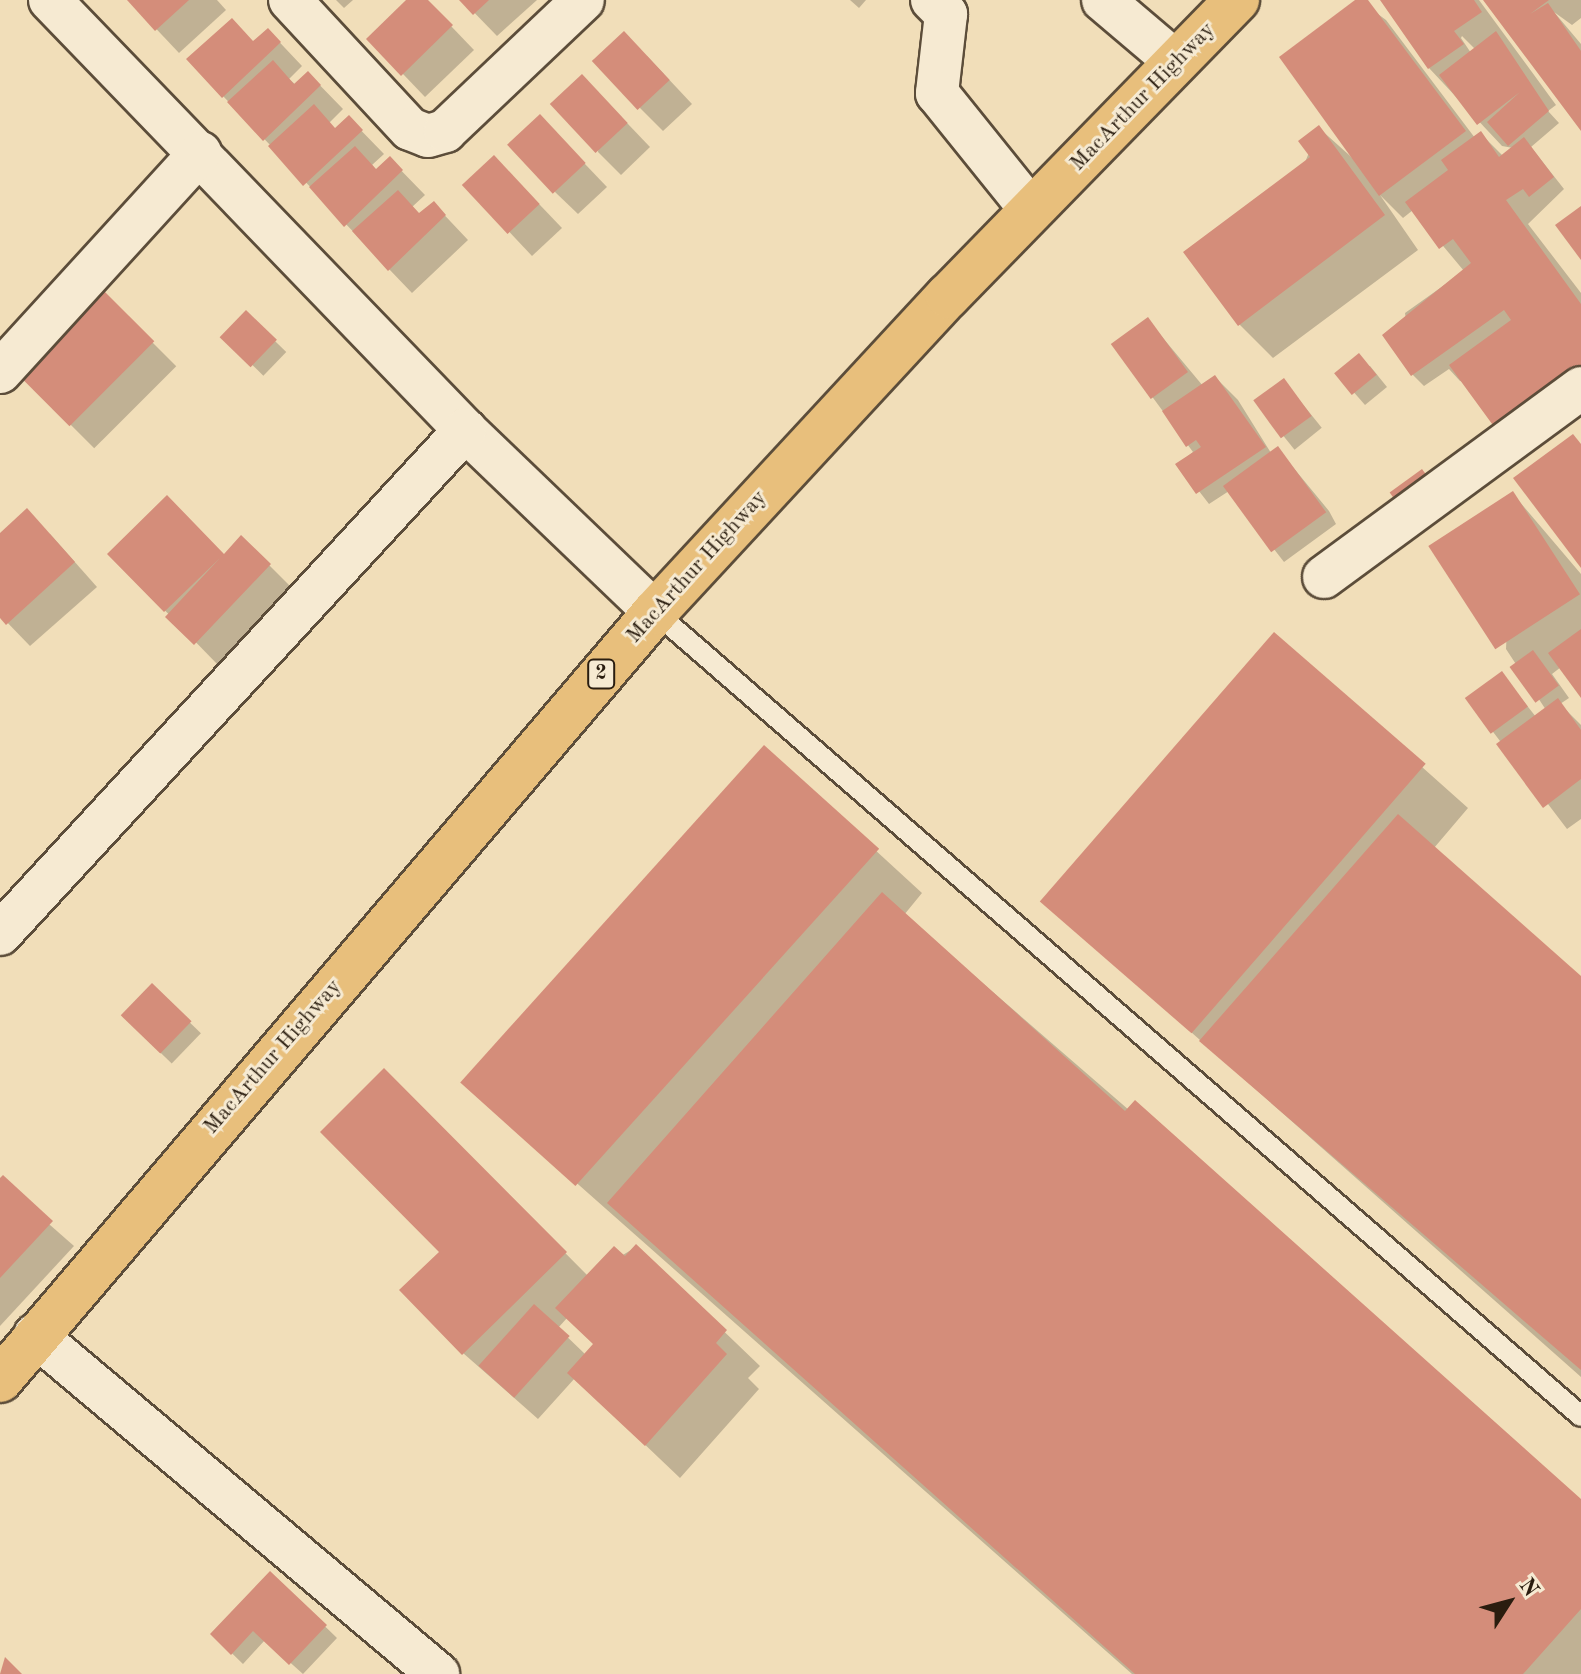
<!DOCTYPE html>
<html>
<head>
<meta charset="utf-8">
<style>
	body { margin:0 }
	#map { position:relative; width:1581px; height:1674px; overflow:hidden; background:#f1deb9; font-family:"Old Standard TT",serif }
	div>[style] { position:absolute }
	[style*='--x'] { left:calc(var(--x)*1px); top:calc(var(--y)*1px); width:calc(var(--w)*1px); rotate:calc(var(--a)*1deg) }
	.shadow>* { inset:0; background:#0003; transform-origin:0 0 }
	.building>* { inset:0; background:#d48d7a; transform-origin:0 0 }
	.roads { filter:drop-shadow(2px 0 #5c4d3a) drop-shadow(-2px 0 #5c4d3a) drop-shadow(0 2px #5c4d3a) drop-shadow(0 -2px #5c4d3a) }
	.lane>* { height:20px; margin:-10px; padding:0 10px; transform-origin:10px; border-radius:10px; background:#f6ead2 }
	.street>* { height:42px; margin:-21px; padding:0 21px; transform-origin:21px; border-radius:21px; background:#f6ead2 }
	.highway>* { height:44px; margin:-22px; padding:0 22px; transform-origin:22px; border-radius:22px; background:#e8bf7c }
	span { translate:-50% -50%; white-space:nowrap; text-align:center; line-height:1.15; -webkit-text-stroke:6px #f6ead2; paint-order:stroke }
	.shield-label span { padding:2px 6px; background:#f6ead2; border:2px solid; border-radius:6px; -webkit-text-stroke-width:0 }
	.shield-label { font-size:20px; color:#2a1d0f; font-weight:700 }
	.street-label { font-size:22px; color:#2a1d0f }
	.north { position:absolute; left:1469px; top:1562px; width:80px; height:80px; -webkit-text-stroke:6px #f6ead2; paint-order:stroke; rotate:54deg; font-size:22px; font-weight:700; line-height:32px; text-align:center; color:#2a1d0f }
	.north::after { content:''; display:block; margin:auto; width:28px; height:36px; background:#2a1d0f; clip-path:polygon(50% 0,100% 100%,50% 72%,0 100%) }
</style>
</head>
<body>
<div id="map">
	<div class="shadow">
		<div style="clip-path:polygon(129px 0,217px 0,226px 10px,179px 53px)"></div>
		<div style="clip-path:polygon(336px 0,353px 0,344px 8px)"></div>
		<div style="clip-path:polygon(409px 0,426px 0,474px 50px,425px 97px,403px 74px)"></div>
		<div style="clip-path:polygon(462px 0,537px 0,497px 36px)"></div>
		<div style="clip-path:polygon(850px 0,866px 0,859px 8px)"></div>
		<div style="clip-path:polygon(evenodd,1359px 0,1386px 20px,1475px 138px,1481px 134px,1503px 156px,1513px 148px,1502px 146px,1429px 68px,1382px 0,1479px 0,1556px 105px,1548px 111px,1559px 123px,1531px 147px,1564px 189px,1528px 224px,1581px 293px,1581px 405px,1460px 381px,1449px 369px,1424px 386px,1413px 375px,1405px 313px,1464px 271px,1413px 210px,1403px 218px,1380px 195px,1418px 250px,1273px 358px,1239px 324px,1319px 128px,1358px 163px,1359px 0,1462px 36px,1476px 50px,1471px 53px,1461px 38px,1462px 36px)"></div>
		<div style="clip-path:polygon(1485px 0,1581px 0,1581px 18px,1572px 25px,1554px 12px,1581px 44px,1581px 127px)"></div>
		<div style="clip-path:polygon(268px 30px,302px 66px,289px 79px,296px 85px,308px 73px,343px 109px,329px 123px,336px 130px,349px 118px,384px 154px,372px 165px,377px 171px,390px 159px,425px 195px,412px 207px,420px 215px,434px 204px,468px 240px,412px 293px,223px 96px)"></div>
		<div style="clip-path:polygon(647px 56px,692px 104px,663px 131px,640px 108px)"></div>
		<div style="clip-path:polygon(605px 100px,650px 147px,621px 175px,598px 152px)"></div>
		<div style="clip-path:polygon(562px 140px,607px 187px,578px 214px,555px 192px)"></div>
		<div style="clip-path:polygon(517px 181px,562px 228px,532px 256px,465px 185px)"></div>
		<div style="left:102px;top:292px;width:105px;height:116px;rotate:45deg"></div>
		<div style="left:246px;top:313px;width:56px;height:33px;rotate:44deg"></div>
		<div style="clip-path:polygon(1148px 320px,1203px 386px,1215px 377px,1238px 400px,1271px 453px,1278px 449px,1329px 511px,1336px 524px,1284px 562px,1229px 491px,1209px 504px,1178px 464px,1193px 452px,1114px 345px)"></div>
		<div style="clip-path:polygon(1370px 366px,1387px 387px,1365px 405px,1337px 373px)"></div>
		<div style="left:1284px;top:381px;width:60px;height:35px;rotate:51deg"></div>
		<div style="clip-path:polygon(1513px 494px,1581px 574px,1581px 694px,1561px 667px,1552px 674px,1569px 698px,1560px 704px,1581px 725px,1581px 819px,1567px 829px,1468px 699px,1502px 674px,1536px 717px,1546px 710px,1506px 649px)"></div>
		<div style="clip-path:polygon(50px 534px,97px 587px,30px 646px,0 615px,0 536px)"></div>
		<div style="clip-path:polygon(110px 554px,224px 556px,269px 565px,292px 588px,219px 666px)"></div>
		<div style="clip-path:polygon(1274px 635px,1468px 808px,1434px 848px,1581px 979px,1581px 1377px,1044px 902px)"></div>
		<div style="clip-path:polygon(764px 748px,922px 893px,904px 915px,1581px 1502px,1581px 1674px,1132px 1674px,468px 1087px)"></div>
		<div style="left:152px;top:986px;width:68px;height:42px;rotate:44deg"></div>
		<div style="clip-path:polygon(evenodd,384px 1070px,588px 1276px,636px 1247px,760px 1366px,748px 1378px,759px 1389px,680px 1478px,575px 1378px,538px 1419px,463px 1353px,441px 1252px,384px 1070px,567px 1318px,595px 1345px,586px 1355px,558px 1328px,567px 1318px)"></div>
		<div style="clip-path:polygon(0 1181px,74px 1246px,0 1326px)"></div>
		<div style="clip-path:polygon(270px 1573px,337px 1638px,303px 1674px,265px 1640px,243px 1664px,212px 1634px)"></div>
	</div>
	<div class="building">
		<div style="clip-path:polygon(127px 0,189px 0,155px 31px)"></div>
		<div style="clip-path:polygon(406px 0,428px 0,453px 25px,401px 76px,366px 39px)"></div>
		<div style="clip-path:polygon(459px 0,489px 0,473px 15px)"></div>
		<div style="clip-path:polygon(1355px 0,1368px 0,1466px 131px,1379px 196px,1279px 57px)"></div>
		<div style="clip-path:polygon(1380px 0,1474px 0,1482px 12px,1454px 31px,1464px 44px,1428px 69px)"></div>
		<div style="clip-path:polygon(1483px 0,1549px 0,1530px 14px,1548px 3px,1581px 51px,1581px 131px)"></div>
		<div style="clip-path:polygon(232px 18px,253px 41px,268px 28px,281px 42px,222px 98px,186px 59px)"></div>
		<div style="left:624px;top:31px;width:67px;height:44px;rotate:47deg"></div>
		<div style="clip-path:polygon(1496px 31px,1549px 111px,1508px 146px,1487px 122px,1520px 92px,1477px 125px,1439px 75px)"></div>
		<div style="clip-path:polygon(273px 60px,294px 84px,308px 71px,321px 85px,263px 141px,227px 102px)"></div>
		<div style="left:582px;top:74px;width:67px;height:44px;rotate:47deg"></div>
		<div style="clip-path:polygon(314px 104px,335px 128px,349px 115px,363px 130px,303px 186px,268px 146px)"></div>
		<div style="left:540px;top:114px;width:67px;height:45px;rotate:47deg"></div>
		<div style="clip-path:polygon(1319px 125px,1385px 215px,1238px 326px,1183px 252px,1310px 157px,1298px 141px)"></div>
		<div style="clip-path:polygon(1481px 131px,1499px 157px,1524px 137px,1554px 177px,1529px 197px,1523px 189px,1506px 200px,1581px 304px,1581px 366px,1495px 428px,1449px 365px,1511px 320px,1504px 310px,1411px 376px,1382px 335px,1471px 263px,1453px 239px,1439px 249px,1405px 202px,1448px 170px,1441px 160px)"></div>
		<div style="clip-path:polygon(355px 146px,376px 169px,390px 156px,403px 170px,344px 227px,309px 187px)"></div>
		<div style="left:494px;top:155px;width:67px;height:44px;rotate:47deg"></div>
		<div style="clip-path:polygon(398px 190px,419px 213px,434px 201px,446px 215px,388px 271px,352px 231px)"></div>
		<div style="clip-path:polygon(1581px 206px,1581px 260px,1555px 225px)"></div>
		<div style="left:102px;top:289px;width:74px;height:120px;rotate:45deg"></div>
		<div style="left:246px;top:310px;width:43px;height:38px;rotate:44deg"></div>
		<div style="left:1148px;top:317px;width:68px;height:46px;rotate:54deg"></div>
		<div style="left:1359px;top:353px;width:28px;height:32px;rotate:51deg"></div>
		<div style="clip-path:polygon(1215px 375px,1266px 447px,1196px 494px,1175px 464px,1201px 447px,1196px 440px,1186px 447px,1162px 411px)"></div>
		<div style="left:1284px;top:378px;width:47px;height:38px;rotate:54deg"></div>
		<div style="clip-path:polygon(1573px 434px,1581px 444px,1581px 568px,1513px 478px)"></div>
		<div style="left:1278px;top:446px;width:82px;height:68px;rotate:54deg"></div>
		<div style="left:1422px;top:469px;width:22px;height:40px;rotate:54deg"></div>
		<div style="left:1513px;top:491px;width:123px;height:101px;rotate:57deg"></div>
		<div style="clip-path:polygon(167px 495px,224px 554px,241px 535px,271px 564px,194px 645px,165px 617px,220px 558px,164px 612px,107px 554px)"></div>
		<div style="clip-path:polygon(27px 508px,75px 562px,6px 625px,0 618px,0 533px)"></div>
		<div style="clip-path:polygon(1581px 629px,1581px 698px,1548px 653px)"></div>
		<div style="left:1274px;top:632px;width:201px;height:357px;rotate:41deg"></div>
		<div style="left:1533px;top:650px;width:44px;height:29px;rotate:54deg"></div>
		<div style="left:1502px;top:671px;width:44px;height:46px;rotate:54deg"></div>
		<div style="clip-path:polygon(1558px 698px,1581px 730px,1581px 779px,1543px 808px,1496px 744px)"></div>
		<div style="left:764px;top:745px;width:155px;height:454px;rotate:42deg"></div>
		<div style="clip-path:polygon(1398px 814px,1581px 976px,1581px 1370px,1199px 1041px)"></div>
		<div style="clip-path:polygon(882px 892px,1125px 1111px,1135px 1100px,1581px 1499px,1581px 1609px,1523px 1674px,1135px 1674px,607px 1203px)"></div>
		<div style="left:152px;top:983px;width:55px;height:45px;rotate:44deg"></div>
		<div style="clip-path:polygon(384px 1068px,567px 1252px,462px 1355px,399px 1290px,439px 1252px,320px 1132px)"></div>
		<div style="clip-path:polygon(3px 1175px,53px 1221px,0 1278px,0 1178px)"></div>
		<div style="clip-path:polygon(636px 1244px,727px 1330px,716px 1343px,727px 1354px,645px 1446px,567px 1373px,593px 1344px,555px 1308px,614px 1246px,625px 1256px)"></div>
		<div style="left:534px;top:1304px;width:48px;height:83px;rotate:42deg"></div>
		<div style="clip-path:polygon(270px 1571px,327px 1625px,289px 1665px,253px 1631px,231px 1655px,210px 1634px)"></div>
		<div style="clip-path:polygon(5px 1657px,22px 1674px,0 1674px)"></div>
	</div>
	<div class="roads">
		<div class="lane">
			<div style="--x:655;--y:612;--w:1226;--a:40.97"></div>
		</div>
		<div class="street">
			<div style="--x:50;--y:0;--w:598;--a:46.02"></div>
			<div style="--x:465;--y:430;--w:263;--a:43.8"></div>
			<div style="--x:290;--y:0;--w:176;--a:47.1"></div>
			<div style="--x:410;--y:129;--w:19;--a:21"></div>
			<div style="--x:428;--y:136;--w:18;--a:-16"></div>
			<div style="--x:445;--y:131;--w:190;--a:-43.5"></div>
			<div style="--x:932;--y:0;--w:20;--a:45"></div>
			<div style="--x:946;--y:14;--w:80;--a:96.5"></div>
			<div style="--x:937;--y:93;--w:151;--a:51.2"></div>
			<div style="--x:1103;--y:0;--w:96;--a:40.3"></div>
			<div style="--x:0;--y:372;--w:297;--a:-47.6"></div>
			<div style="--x:1324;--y:577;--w:319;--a:-36.3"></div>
			<div style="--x:0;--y:934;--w:686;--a:-47.3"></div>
			<div style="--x:35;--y:1335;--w:527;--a:40.07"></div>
		</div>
		<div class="highway">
			<div style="--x:0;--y:1380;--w:1009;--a:-49.54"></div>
			<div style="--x:655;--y:612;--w:431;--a:-47.2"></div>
			<div style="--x:948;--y:296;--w:414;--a:-45.7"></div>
		</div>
	</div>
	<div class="shield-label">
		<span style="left:601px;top:674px">2</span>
	</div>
	<div class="street-label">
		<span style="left:1143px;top:97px;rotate:-46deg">MacArthur Highway</span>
		<span style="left:697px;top:567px;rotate:-48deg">MacArthur Highway</span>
		<span style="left:273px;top:1057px;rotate:-49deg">MacArthur Highway</span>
	</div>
	<div class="north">N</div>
</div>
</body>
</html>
